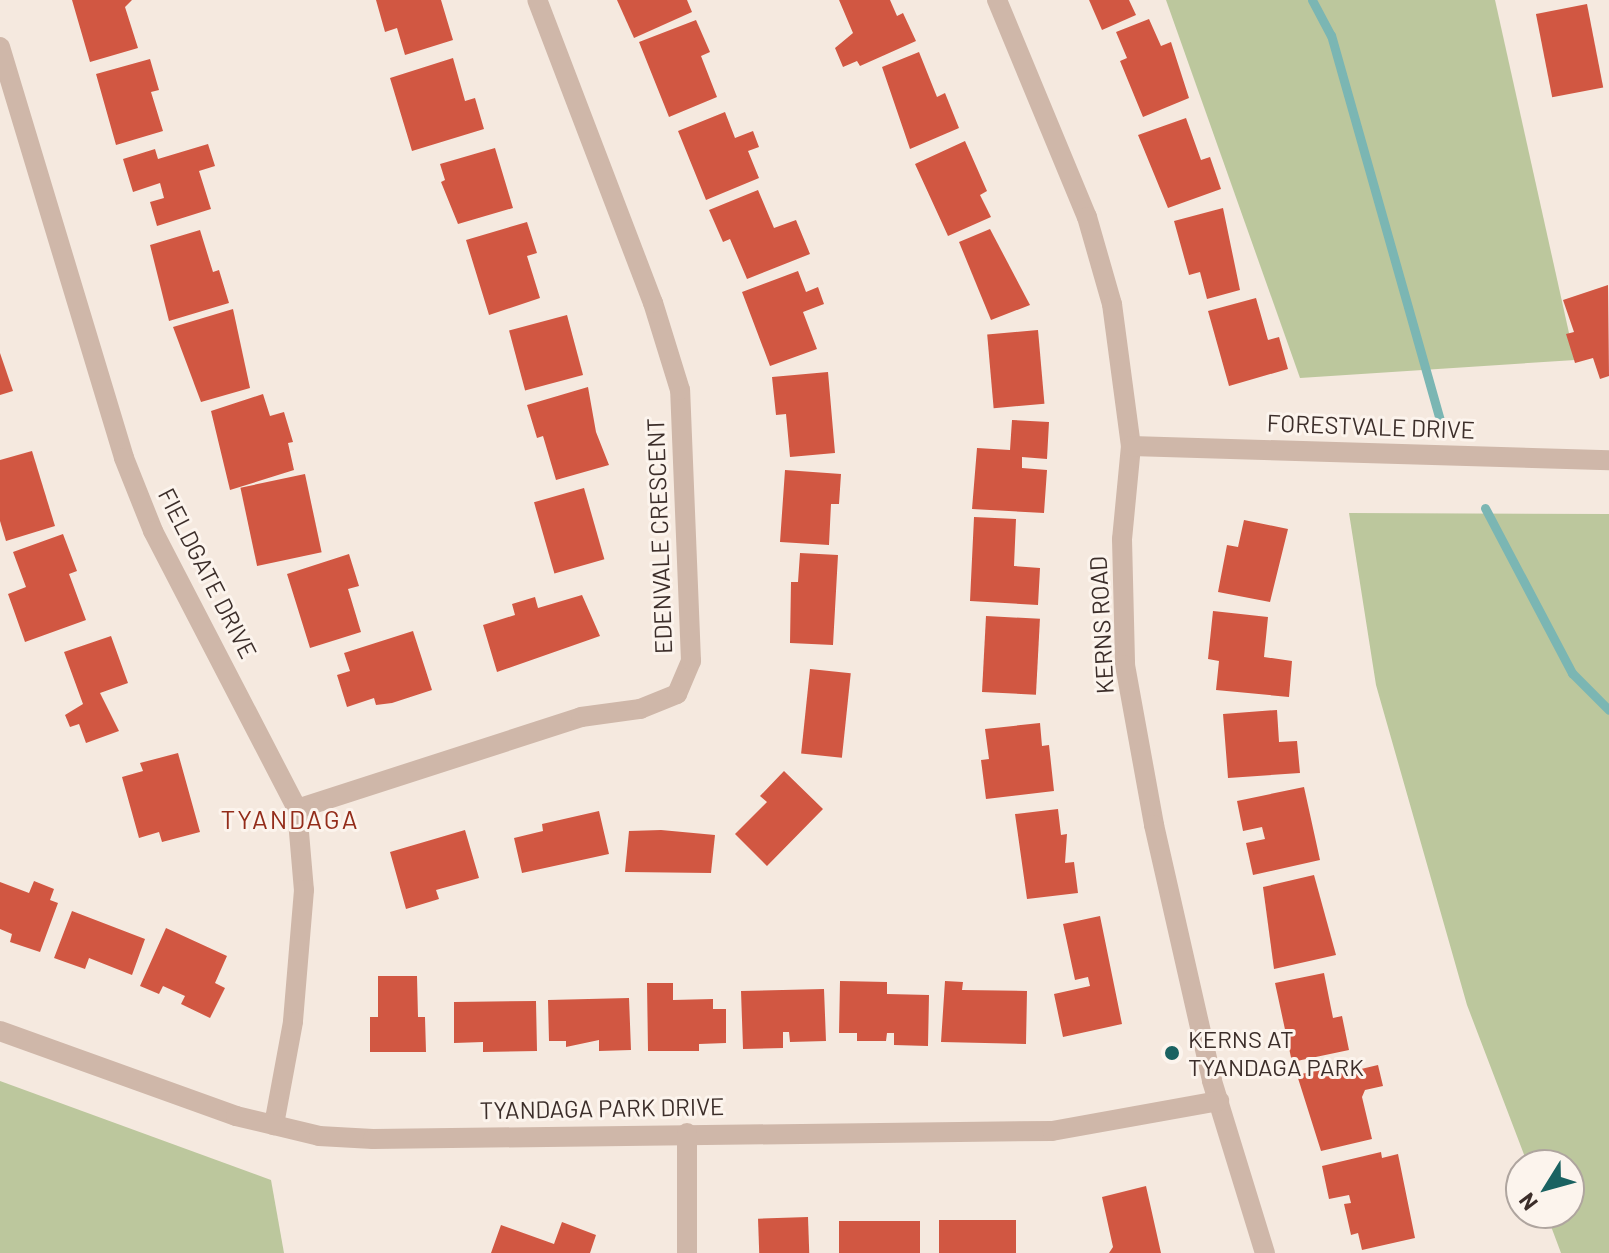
<!DOCTYPE html>
<html>
<head>
<meta charset="utf-8">
<style>
	body { margin:0 }
	#map { position:relative; width:1609px; height:1253px; overflow:hidden; background:#f5e9df; font-family:Barlow,sans-serif }
	div>[style] { position:absolute }
	[style*='--x'] { left:calc(var(--x)*1px); top:calc(var(--y)*1px); width:calc(var(--w)*1px); rotate:calc(var(--a)*1deg) }
	.green>* { inset:0; background:#bcc79d }
	.stream>* { height:9px; margin:-4.5px; padding:0 4.5px; transform-origin:4.5px; border-radius:4.5px; background:#7bb6b3 }
	.building>* { inset:0; background:#d15742; transform-origin:0 0 }
	.minor>* { height:20px; margin:-10px; padding:0 10px; transform-origin:10px; border-radius:10px; background:#cfb7a9 }
	.dots>* { width:22px; height:22px; translate:-50% -50%; box-sizing:border-box; border:4px solid #fcf4ed; border-radius:50% }
	span { translate:-50% -50%; white-space:nowrap; text-align:center; line-height:1.15; -webkit-text-stroke:6px #fcf4ed; paint-order:stroke }
	.street-label { font-size:24px; color:#3c2e2a }
	.poi-label { font-size:24px; color:#3c2e2a }
	.left { translate:0 -50%; text-align:left }
	.neighbourhood-label { font-size:26px; color:#932c1a; letter-spacing:2px }
	.north { position:absolute; left:1505px; top:1149px; width:80px; height:80px; box-sizing:border-box; background:#fcf4ed; border:2px solid #afa59f; border-radius:50%; rotate:233deg; font-size:22px; font-weight:700; line-height:32px; text-align:center; color:#3c2e2a }
	.north::after { content:''; display:block; margin:auto; width:28px; height:36px; background:#1a6261; clip-path:polygon(50% 0,100% 100%,50% 72%,0 100%) }
</style>
</head>
<body>
<div id="map">
	<div class="green">
		<div style="clip-path:polygon(1166px 0,1495px 0,1575px 360px,1300px 378px)"></div>
		<div style="clip-path:polygon(1349px 513px,1609px 514px,1609px 1253px,1561px 1253px,1546px 1213px,1569px 1213px,1569px 1165px,1528px 1165px,1467px 1005px,1376px 685px)"></div>
		<div style="clip-path:polygon(0 1081px,271px 1180px,284px 1253px,0 1253px)"></div>
	</div>
	<div class="stream">
		<div style="--x:1312;--y:0;--w:40;--a:62"></div>
		<div style="--x:1331;--y:35;--w:403;--a:74.2"></div>
		<div style="--x:1485;--y:508;--w:187;--a:62.2"></div>
		<div style="--x:1572;--y:673;--w:52;--a:45"></div>
	</div>
	<div class="building">
		<div style="clip-path:polygon(72px 0,132px 0,125px 7px,138px 48px,90px 62px)"></div>
		<div style="clip-path:polygon(376px 0,441px 0,453px 40px,405px 55px,397px 28px,385px 32px)"></div>
		<div style="clip-path:polygon(617px 0,687px 0,692px 12px,634px 38px)"></div>
		<div style="clip-path:polygon(839px 0,890px 0,897px 16px,903px 13px,916px 41px,860px 66px,857px 61px,843px 67px,835px 48px,853px 33px)"></div>
		<div style="clip-path:polygon(1089px 0,1129px 0,1136px 15px,1102px 30px)"></div>
		<div style="left:1587px;top:4px;width:85px;height:52px;rotate:79deg"></div>
		<div style="clip-path:polygon(1149px 19px,1161px 46px,1171px 42px,1189px 98px,1143px 117px,1120px 61px,1127px 58px,1116px 32px)"></div>
		<div style="clip-path:polygon(696px 20px,710px 52px,701px 56px,717px 97px,669px 117px,639px 42px)"></div>
		<div style="clip-path:polygon(919px 52px,937px 97px,945px 93px,959px 128px,910px 149px,882px 67px)"></div>
		<div style="clip-path:polygon(453px 58px,465px 101px,475px 98px,484px 129px,412px 151px,390px 78px)"></div>
		<div style="clip-path:polygon(150px 59px,159px 90px,151px 92px,163px 131px,116px 145px,96px 74px)"></div>
		<div style="clip-path:polygon(725px 112px,735px 138px,753px 131px,759px 147px,748px 151px,759px 178px,706px 200px,678px 131px)"></div>
		<div style="clip-path:polygon(1186px 118px,1201px 160px,1210px 157px,1221px 189px,1168px 208px,1138px 135px)"></div>
		<div style="clip-path:polygon(965px 141px,987px 191px,980px 195px,991px 217px,948px 236px,915px 164px)"></div>
		<div style="clip-path:polygon(208px 144px,215px 166px,199px 171px,211px 209px,157px 226px,150px 202px,164px 198px,160px 183px,133px 192px,123px 159px,155px 149px,158px 159px)"></div>
		<div style="clip-path:polygon(495px 148px,513px 208px,458px 224px,441px 182px,445px 180px,440px 164px)"></div>
		<div style="clip-path:polygon(758px 190px,774px 228px,796px 220px,810px 254px,747px 279px,730px 239px,723px 242px,709px 210px)"></div>
		<div style="clip-path:polygon(1223px 208px,1240px 290px,1207px 299px,1200px 272px,1189px 275px,1174px 221px)"></div>
		<div style="clip-path:polygon(527px 222px,537px 253px,527px 256px,540px 298px,489px 315px,466px 240px)"></div>
		<div style="clip-path:polygon(990px 229px,1030px 305px,991px 320px,959px 242px)"></div>
		<div style="clip-path:polygon(200px 230px,213px 272px,219px 270px,229px 303px,169px 321px,150px 245px)"></div>
		<div style="clip-path:polygon(798px 271px,806px 292px,818px 287px,824px 304px,803px 312px,817px 349px,770px 366px,742px 292px)"></div>
		<div style="clip-path:polygon(1608px 285px,1609px 376px,1600px 379px,1593px 358px,1575px 363px,1566px 334px,1574px 332px,1563px 300px)"></div>
		<div style="clip-path:polygon(1256px 298px,1268px 340px,1279px 337px,1288px 369px,1229px 386px,1208px 311px)"></div>
		<div style="clip-path:polygon(233px 309px,250px 388px,201px 402px,173px 327px)"></div>
		<div style="left:567px;top:315px;width:62px;height:60px;rotate:75deg"></div>
		<div style="left:1038px;top:330px;width:74px;height:51px;rotate:85deg"></div>
		<div style="clip-path:polygon(0 353px,13px 391px,0 395px)"></div>
		<div style="clip-path:polygon(828px 372px,835px 453px,790px 457px,786px 414px,776px 415px,772px 377px)"></div>
		<div style="clip-path:polygon(588px 387px,596px 432px,609px 465px,556px 480px,543px 436px,537px 438px,527px 405px)"></div>
		<div style="clip-path:polygon(263px 394px,270px 416px,284px 412px,293px 442px,288px 443px,294px 470px,230px 490px,211px 411px)"></div>
		<div style="clip-path:polygon(1012px 420px,1049px 422px,1047px 459px,1022px 457px,1022px 468px,1047px 470px,1044px 513px,972px 509px,977px 448px,1010px 450px)"></div>
		<div style="clip-path:polygon(32px 451px,55px 526px,6px 541px,0 521px,0 460px)"></div>
		<div style="clip-path:polygon(785px 470px,841px 474px,839px 504px,831px 504px,829px 545px,780px 542px)"></div>
		<div style="left:305px;top:474px;width:80px;height:66px;rotate:78deg"></div>
		<div style="left:584px;top:488px;width:74px;height:52px;rotate:74deg"></div>
		<div style="clip-path:polygon(974px 517px,1016px 519px,1014px 566px,1040px 568px,1038px 605px,970px 601px)"></div>
		<div style="clip-path:polygon(1244px 520px,1288px 529px,1270px 602px,1218px 592px,1227px 545px,1238px 547px)"></div>
		<div style="clip-path:polygon(63px 534px,77px 571px,69px 574px,86px 620px,25px 642px,8px 594px,26px 587px,13px 552px)"></div>
		<div style="clip-path:polygon(800px 553px,838px 555px,833px 645px,790px 643px,791px 582px,798px 582px)"></div>
		<div style="clip-path:polygon(349px 554px,359px 586px,348px 589px,361px 632px,310px 648px,287px 574px)"></div>
		<div style="clip-path:polygon(582px 595px,600px 636px,497px 672px,483px 625px,515px 615px,512px 604px,535px 597px,538px 608px)"></div>
		<div style="clip-path:polygon(1213px 611px,1268px 617px,1264px 657px,1292px 661px,1289px 697px,1216px 690px,1219px 661px,1208px 659px)"></div>
		<div style="left:986px;top:616px;width:54px;height:76px;rotate:3deg"></div>
		<div style="clip-path:polygon(413px 631px,432px 690px,392px 703px,376px 705px,374px 698px,347px 707px,337px 675px,350px 671px,344px 653px)"></div>
		<div style="clip-path:polygon(111px 636px,128px 683px,100px 693px,119px 731px,86px 743px,79px 724px,70px 727px,65px 715px,83px 704px,64px 652px)"></div>
		<div style="left:810px;top:669px;width:41px;height:85px;rotate:6deg"></div>
		<div style="clip-path:polygon(1277px 710px,1279px 742px,1297px 741px,1300px 773px,1228px 778px,1223px 714px)"></div>
		<div style="clip-path:polygon(1040px 723px,1042px 746px,1049px 745px,1054px 791px,986px 799px,981px 760px,989px 759px,985px 729px)"></div>
		<div style="clip-path:polygon(178px 753px,200px 832px,162px 842px,159px 832px,139px 838px,122px 777px,143px 771px,140px 763px)"></div>
		<div style="clip-path:polygon(784px 771px,823px 809px,767px 866px,735px 834px,767px 802px,760px 796px)"></div>
		<div style="clip-path:polygon(1304px 787px,1320px 860px,1253px 875px,1246px 843px,1265px 839px,1262px 827px,1243px 831px,1237px 801px)"></div>
		<div style="clip-path:polygon(1058px 809px,1061px 835px,1067px 834px,1065px 863px,1074px 862px,1078px 893px,1027px 899px,1015px 814px)"></div>
		<div style="clip-path:polygon(599px 811px,609px 854px,522px 873px,514px 838px,543px 831px,542px 824px)"></div>
		<div style="clip-path:polygon(465px 830px,479px 878px,436px 890px,439px 899px,406px 909px,390px 852px)"></div>
		<div style="clip-path:polygon(661px 830px,715px 835px,711px 873px,625px 872px,629px 831px)"></div>
		<div style="clip-path:polygon(1314px 875px,1336px 955px,1274px 969px,1263px 887px)"></div>
		<div style="clip-path:polygon(34px 881px,54px 889px,50px 900px,58px 903px,40px 952px,10px 942px,12px 934px,0 929px,0 882px,29px 893px)"></div>
		<div style="clip-path:polygon(72px 911px,145px 939px,132px 975px,89px 958px,85px 969px,54px 958px)"></div>
		<div style="clip-path:polygon(1100px 916px,1122px 1024px,1063px 1037px,1054px 994px,1090px 986px,1088px 977px,1075px 980px,1063px 924px)"></div>
		<div style="clip-path:polygon(166px 928px,227px 956px,215px 983px,225px 988px,210px 1018px,181px 1004px,185px 996px,163px 986px,159px 994px,140px 986px)"></div>
		<div style="clip-path:polygon(1324px 973px,1333px 1018px,1342px 1016px,1349px 1050px,1292px 1062px,1275px 983px)"></div>
		<div style="clip-path:polygon(378px 976px,417px 976px,418px 1017px,425px 1017px,426px 1052px,370px 1052px,370px 1017px,378px 1017px)"></div>
		<div style="clip-path:polygon(840px 981px,887px 982px,887px 994px,929px 995px,928px 1046px,894px 1045px,894px 1033px,887px 1033px,886px 1041px,857px 1041px,857px 1033px,839px 1033px)"></div>
		<div style="clip-path:polygon(945px 981px,963px 982px,962px 990px,1027px 991px,1026px 1044px,941px 1042px)"></div>
		<div style="clip-path:polygon(647px 983px,673px 983px,673px 1000px,713px 999px,713px 1009px,726px 1009px,726px 1043px,699px 1044px,699px 1051px,648px 1051px)"></div>
		<div style="clip-path:polygon(824px 989px,826px 1041px,790px 1042px,789px 1032px,783px 1032px,783px 1048px,743px 1049px,741px 991px)"></div>
		<div style="clip-path:polygon(629px 998px,631px 1050px,599px 1051px,599px 1040px,566px 1047px,566px 1041px,549px 1041px,548px 1000px)"></div>
		<div style="clip-path:polygon(536px 1001px,537px 1051px,483px 1052px,483px 1042px,454px 1043px,454px 1002px)"></div>
		<div style="clip-path:polygon(1359px 1061px,1361px 1069px,1378px 1065px,1383px 1086px,1365px 1090px,1362px 1097px,1372px 1139px,1321px 1151px,1297px 1075px)"></div>
		<div style="clip-path:polygon(1381px 1152px,1382px 1158px,1398px 1154px,1415px 1238px,1362px 1250px,1358px 1233px,1351px 1235px,1344px 1204px,1351px 1203px,1349px 1195px,1329px 1199px,1322px 1166px)"></div>
		<div style="clip-path:polygon(1146px 1186px,1161px 1253px,1109px 1253px,1113px 1247px,1102px 1197px)"></div>
		<div style="left:808px;top:1217px;width:36px;height:50px;rotate:88deg"></div>
		<div style="left:939px;top:1220px;width:77px;height:33px"></div>
		<div style="left:920px;top:1221px;width:32px;height:81px;rotate:90deg"></div>
		<div style="clip-path:polygon(562px 1222px,596px 1235px,590px 1253px,491px 1253px,501px 1225px,554px 1244px)"></div>
	</div>
	<div class="minor">
		<div style="--x:997;--y:0;--w:235;--a:67.5"></div>
		<div style="--x:1087;--y:217;--w:91;--a:74"></div>
		<div style="--x:1112;--y:304;--w:143;--a:82.4"></div>
		<div style="--x:1131;--y:446;--w:93;--a:95.5"></div>
		<div style="--x:1122;--y:539;--w:126;--a:88.6"></div>
		<div style="--x:1125;--y:665;--w:163;--a:79.7"></div>
		<div style="--x:1154;--y:825;--w:262;--a:77.2"></div>
		<div style="--x:1212;--y:1081;--w:180;--a:72.9"></div>
		<div style="--x:0;--y:47;--w:429;--a:73.2"></div>
		<div style="--x:124;--y:458;--w:79;--a:68.3"></div>
		<div style="--x:153;--y:531;--w:313;--a:62.6"></div>
		<div style="--x:297;--y:809;--w:81;--a:85.1"></div>
		<div style="--x:304;--y:890;--w:132;--a:94.8"></div>
		<div style="--x:293;--y:1022;--w:105;--a:100.5"></div>
		<div style="--x:1131;--y:446;--w:478;--a:1.7"></div>
		<div style="--x:297;--y:809;--w:299;--a:-17.9"></div>
		<div style="--x:581;--y:717;--w:60;--a:-7.7"></div>
		<div style="--x:640;--y:709;--w:40;--a:-22"></div>
		<div style="--x:677;--y:694;--w:36;--a:-67"></div>
		<div style="--x:691;--y:661;--w:271;--a:-92.3"></div>
		<div style="--x:680;--y:390;--w:91;--a:-107.2"></div>
		<div style="--x:653;--y:303;--w:324;--a:-110.9"></div>
		<div style="--x:0;--y:1031;--w:251;--a:19.8"></div>
		<div style="--x:236;--y:1116;--w:85;--a:13.5"></div>
		<div style="--x:319;--y:1136;--w:54;--a:3.2"></div>
		<div style="--x:373;--y:1139;--w:679;--a:-0.68"></div>
		<div style="--x:1052;--y:1131;--w:170;--a:-10.2"></div>
		<div style="--x:687;--y:1253;--w:120;--a:-90"></div>
	</div>
	<div class="dots">
		<div style="left:1172px;top:1053px;background:#1a6261"></div>
	</div>
	<div class="street-label">
		<span style="left:1371px;top:426px;rotate:2deg">FORESTVALE DRIVE</span>
		<span style="left:659px;top:536px;rotate:-92deg">EDENVALE CRESCENT</span>
		<span style="left:208px;top:573px;rotate:63deg">FIELDGATE DRIVE</span>
		<span style="left:1101px;top:625px;rotate:-93deg">KERNS ROAD</span>
		<span style="left:602px;top:1108px;rotate:-1deg">TYANDAGA PARK DRIVE</span>
	</div>
	<div class="poi-label">
		<span class="left" style="left:1188px;top:1053px">KERNS AT<br>TYANDAGA PARK</span>
	</div>
	<div class="neighbourhood-label">
		<span style="left:290px;top:819px">TYANDAGA</span>
	</div>
	<div class="north">N</div>
</div>
</body>
</html>
